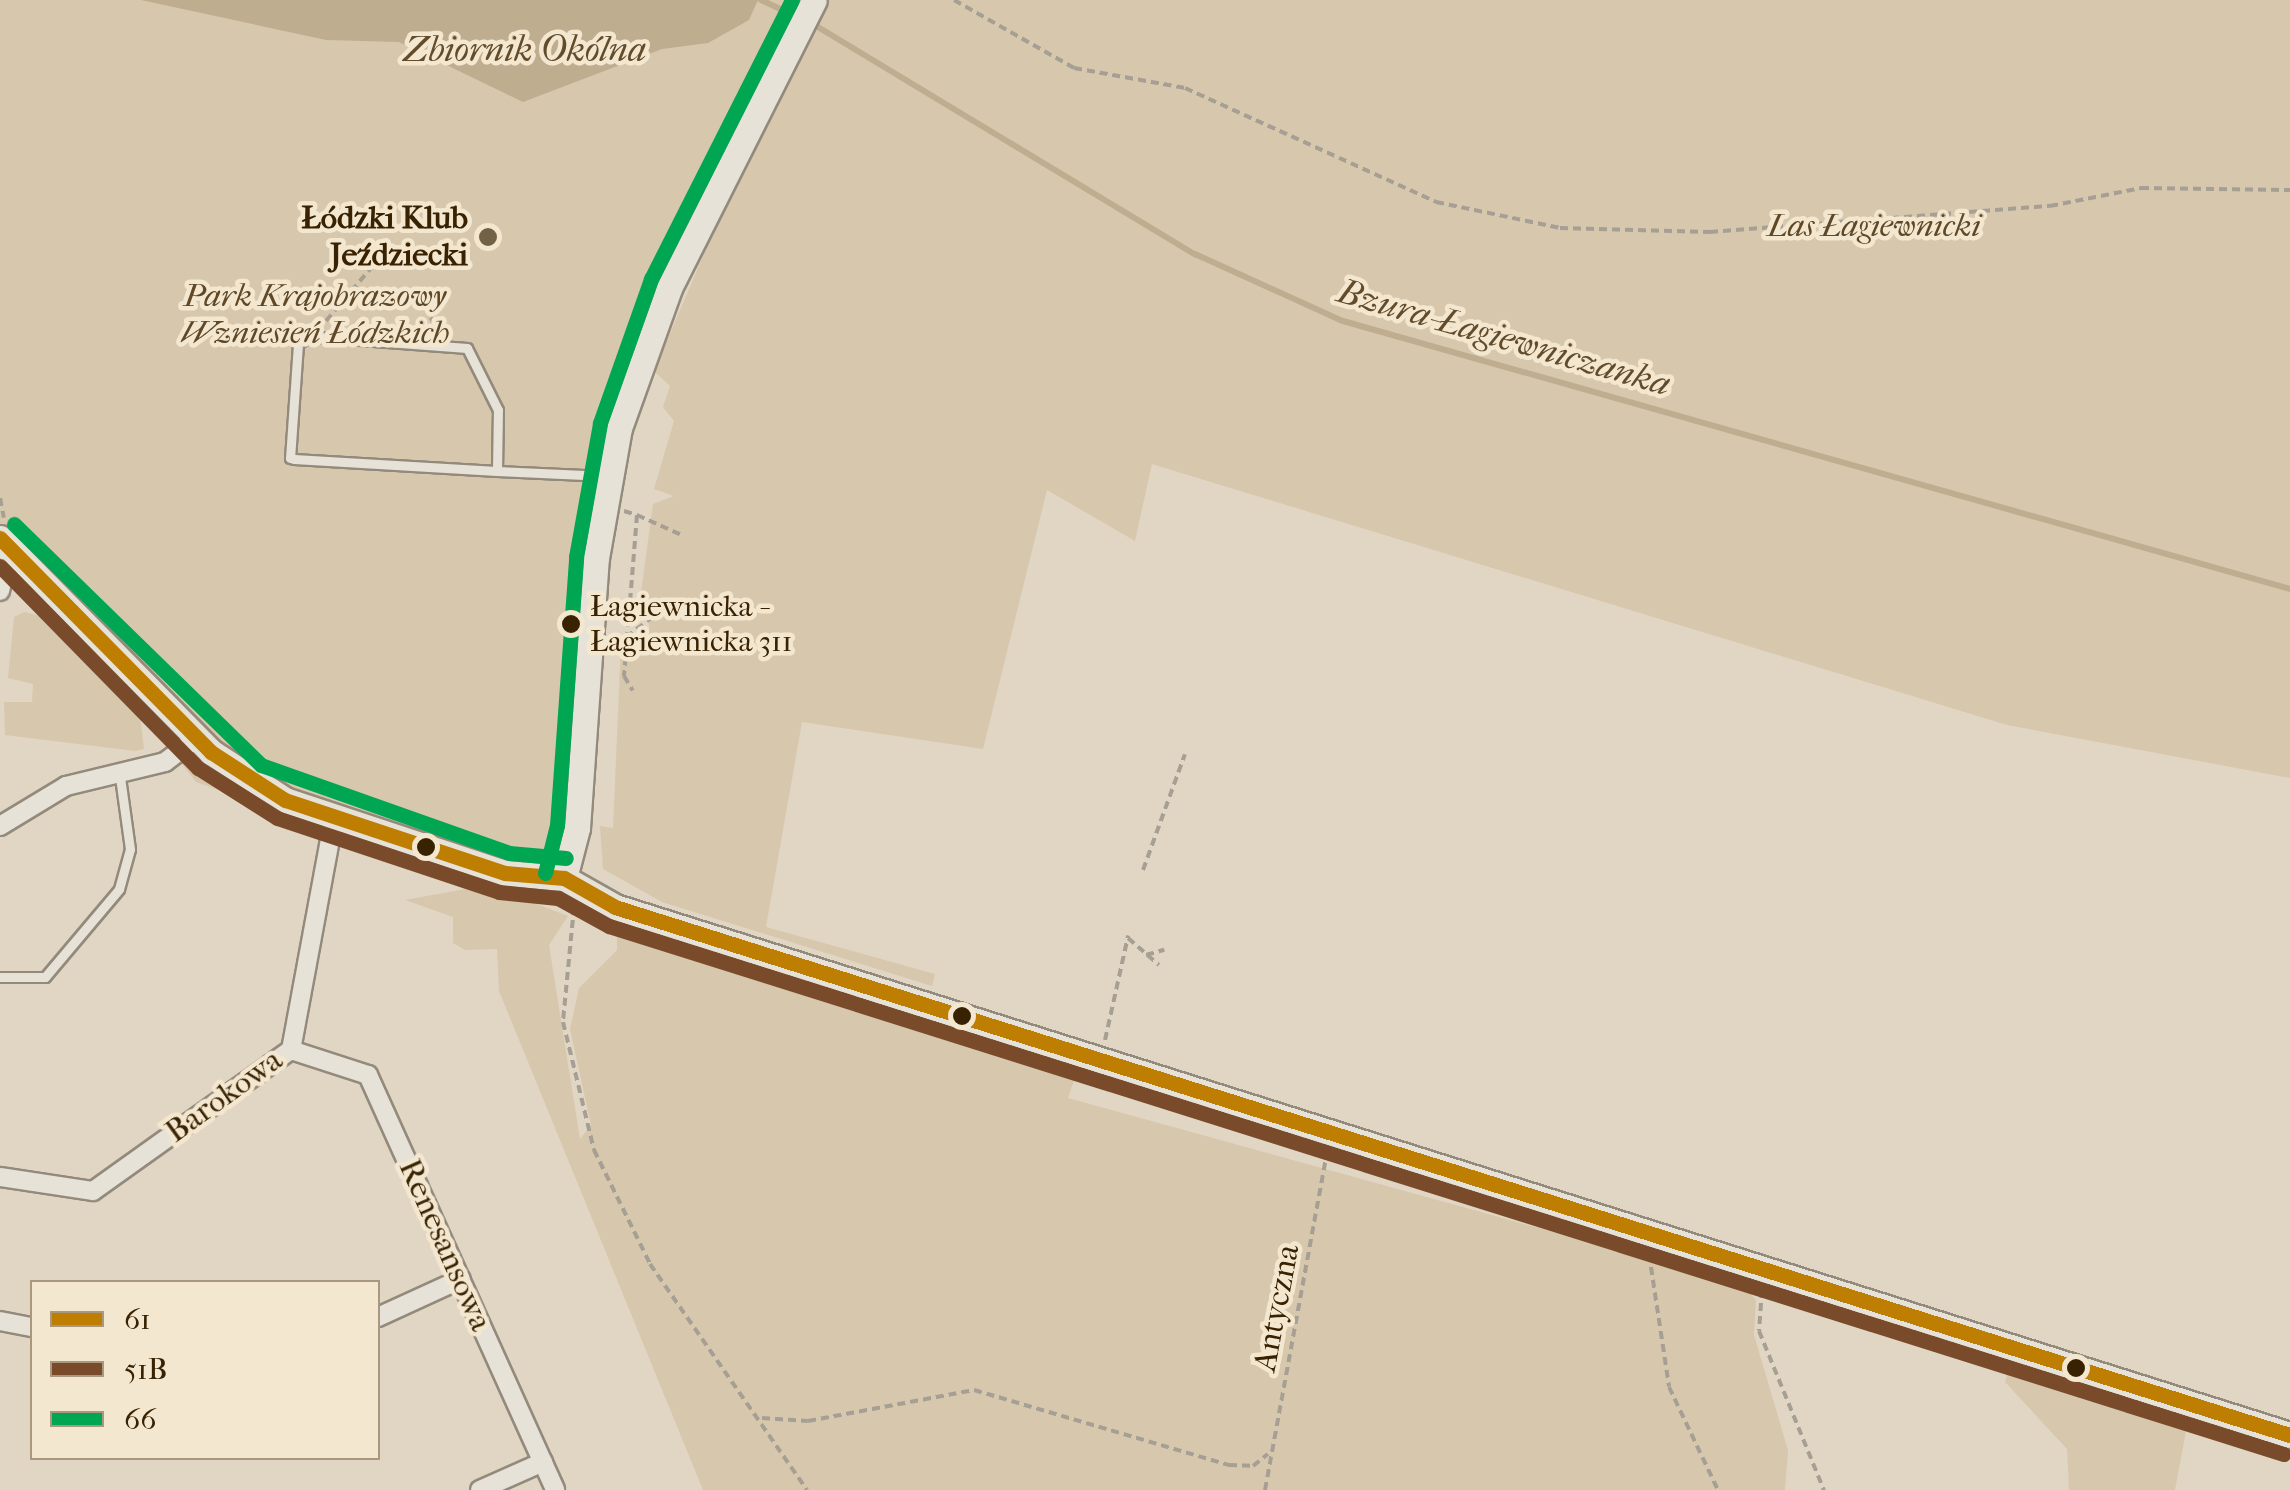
<!DOCTYPE html>
<html>
<head>
<meta charset="utf-8">
<style>
	body { margin:0 }
	#map { position:relative; width:2290px; height:1490px; overflow:hidden; background:#e1d6c4; font-family:"IM FELL French Canon",serif }
	div>[style] { position:absolute }
	[style*='--x'] { left:calc(var(--x)*1px); top:calc(var(--y)*1px); width:calc(var(--w)*1px); rotate:calc(var(--a)*1deg) }
	.green>* { inset:0; background:#d7c7ac }
	.water>* { inset:0; background:#bfad90 }
	.stream>* { height:6px; margin:-3px; padding:0 3px; transform-origin:3px; border-radius:3px; background:#bfad90 }
	.path>* { height:4px; margin-top:-2px; transform-origin:0; background:repeating-linear-gradient(90deg,#a69f94 0 8px,transparent 0 13px) }
	.roads { filter:drop-shadow(2px 0 #938a7c) drop-shadow(-2px 0 #938a7c) drop-shadow(0 2px #938a7c) drop-shadow(0 -2px #938a7c) }
	.lane>* { height:9px; margin:-4.5px; padding:0 4.5px; transform-origin:4.5px; border-radius:4.5px; background:#e7e2d8 }
	.street>* { height:18px; margin:-9px; padding:0 9px; transform-origin:9px; border-radius:9px; background:#e7e2d8 }
	.secondary>* { height:25px; margin:-12.5px; padding:0 12.5px; transform-origin:12.5px; border-radius:12.5px; background:#e7e2d8 }
	.bus-1>* { height:15px; margin:-7.5px; padding:0 7.5px; transform-origin:7.5px; border-radius:7.5px; background:#be7e01 }
	.bus-2>* { height:15px; margin:-7.5px; padding:0 7.5px; transform-origin:7.5px; border-radius:7.5px; background:#7a4b2a }
	.bus-3>* { height:15px; margin:-7.5px; padding:0 7.5px; transform-origin:7.5px; border-radius:7.5px; background:#00a651 }
	.dots>* { width:28px; height:28px; translate:-50% -50%; box-sizing:border-box; border:5px solid #f4e7d0; border-radius:50% }
	span { translate:-50% -50%; white-space:nowrap; text-align:center; line-height:1.15; -webkit-text-stroke:9px #f4e7d0; paint-order:stroke }
	.bus-label { font-size:30px; color:#382202 }
	.left { translate:0 -50%; text-align:left }
	.poi-label { font-size:32px; color:#382202; font-weight:700 }
	.right { translate:-100% -50%; text-align:right }
	.park-label { font-size:32px; color:#5e4828; font-style:italic }
	.street-label { font-size:32px; color:#382202 }
	.water-label { font-size:35px; color:#624c2c; font-style:italic }
	.legend { position:absolute; left:30px; top:1280px; width:350px; height:180px; box-sizing:border-box; background:#f4e7d0; border:2px solid #a9987e; margin:0; padding:12px 18px; list-style:none; font-size:30px; color:#382202 }
	.legend li { display:flex; align-items:center; gap:20px; height:50px }
	.legend b { width:50px; border:2px solid #a9987e }
</style>
</head>
<body>
<div id="map">
	<div class="green">
		<div style="clip-path:polygon(0 0,2290px 0,2290px 778px,2007px 725px,1152px 464px,1135px 541px,1047px 490px,983px 749px,802px 722px,766px 927px,935px 974px,932px 986px,662px 902px,603px 869px,600px 826px,613px 828px,621px 644px,650px 628px,641px 592px,653px 504px,674px 496px,654px 489px,674px 421px,663px 407px,670px 386px,654px 371px,724px 207px,602px 444px,572px 912px,196px 782px,139px 709px,144px 749px,135px 751px,5px 735px,4px 702px,32px 702px,33px 684px,8px 678px,14px 617px,24px 612px,50px 618px,120px 684px,0 529px)"></div>
		<div style="clip-path:polygon(487px 885px,568px 916px,549px 945px,580px 1139px,591px 1125px,570px 1029px,579px 988px,617px 950px,617px 929px,1077px 1072px,1068px 1098px,1742px 1284px,1756px 1300px,1754px 1335px,1788px 1450px,1785px 1490px,703px 1490px,499px 991px,497px 949px,465px 950px,453px 943px,453px 917px,405px 900px)"></div>
		<div style="clip-path:polygon(2010px 1365px,2187px 1426px,2175px 1490px,2069px 1490px,2067px 1449px,2005px 1382px)"></div>
	</div>
	<div class="water">
		<div style="clip-path:polygon(141px 0,758px 0,749px 20px,708px 43px,662px 49px,523px 102px,399px 42px,326px 40px)"></div>
	</div>
	<div class="stream">
		<div style="--x:761;--y:0;--w:38;--a:25"></div>
		<div style="--x:808;--y:21;--w:452;--a:31.1"></div>
		<div style="--x:1195;--y:254;--w:162;--a:24.4"></div>
		<div style="--x:1343;--y:321;--w:984;--a:15.8"></div>
	</div>
	<div class="path">
		<div style="--x:954;--y:0;--w:138;--a:29.5"></div>
		<div style="--x:1074;--y:68;--w:113;--a:10.2"></div>
		<div style="--x:1185;--y:88;--w:276;--a:24.4"></div>
		<div style="--x:1436;--y:202;--w:127;--a:11.8"></div>
		<div style="--x:1560;--y:228;--w:150;--a:1.5"></div>
		<div style="--x:1710;--y:232;--w:341;--a:-4.4"></div>
		<div style="--x:2050;--y:206;--w:93;--a:-11.2"></div>
		<div style="--x:2141;--y:188;--w:149;--a:0.8"></div>
		<div style="--x:425;--y:306;--w:30;--a:63"></div>
		<div style="--x:326;--y:321;--w:70;--a:-49.7"></div>
		<div style="--x:0;--y:498;--w:20;--a:79"></div>
		<div style="--x:624;--y:511;--w:14;--a:17"></div>
		<div style="--x:637;--y:515;--w:162;--a:94.6"></div>
		<div style="--x:624;--y:676;--w:17;--a:59"></div>
		<div style="--x:637;--y:515;--w:51;--a:24.1"></div>
		<div style="--x:626;--y:637;--w:46;--a:-37.1"></div>
		<div style="--x:1143;--y:870;--w:123;--a:-70.1"></div>
		<div style="--x:574;--y:907;--w:116;--a:95.5"></div>
		<div style="--x:563;--y:1022;--w:132;--a:76.4"></div>
		<div style="--x:594;--y:1150;--w:127;--a:63.8"></div>
		<div style="--x:650;--y:1264;--w:275;--a:55.2"></div>
		<div style="--x:1128;--y:938;--w:41;--a:41.1"></div>
		<div style="--x:1146;--y:955;--w:19;--a:-16"></div>
		<div style="--x:1105;--y:1040;--w:107;--a:-77.5"></div>
		<div style="--x:1649;--y:1254;--w:134;--a:81.4"></div>
		<div style="--x:1669;--y:1387;--w:114;--a:64.6"></div>
		<div style="--x:1762;--y:1290;--w:41;--a:94.2"></div>
		<div style="--x:1759;--y:1331;--w:172;--a:67.8"></div>
		<div style="--x:762;--y:1418;--w:46;--a:3.7"></div>
		<div style="--x:808;--y:1421;--w:169;--a:-10.6"></div>
		<div style="--x:974;--y:1390;--w:266;--a:16.4"></div>
		<div style="--x:1229;--y:1465;--w:24;--a:2"></div>
		<div style="--x:1253;--y:1466;--w:19;--a:-39"></div>
		<div style="--x:1265;--y:1490;--w:340;--a:-79.6"></div>
	</div>
	<div class="roads">
		<div class="lane">
			<div style="--x:497;--y:471;--w:61;--a:-89.1"></div>
			<div style="--x:498;--y:410;--w:69;--a:-116.6"></div>
			<div style="--x:467;--y:348;--w:158;--a:-175.7"></div>
			<div style="--x:309;--y:336;--w:14;--a:144"></div>
			<div style="--x:298;--y:344;--w:114;--a:94"></div>
			<div style="--x:290;--y:458;--w:4;--a:14"></div>
			<div style="--x:294;--y:459;--w:203;--a:3.4"></div>
			<div style="--x:497;--y:471;--w:109;--a:2.6"></div>
			<div style="--x:0;--y:977;--w:45;--a:0"></div>
			<div style="--x:45;--y:977;--w:115;--a:-49.9"></div>
			<div style="--x:119;--y:889;--w:41;--a:-74.6"></div>
			<div style="--x:130;--y:849;--w:80;--a:-97.9"></div>
		</div>
		<div class="street">
			<div style="--x:0;--y:591;--w:44;--a:-76.9"></div>
			<div style="--x:0;--y:826;--w:77;--a:-31.2"></div>
			<div style="--x:66;--y:786;--w:102;--a:-13.6"></div>
			<div style="--x:165;--y:762;--w:40;--a:-37"></div>
			<div style="--x:291;--y:1050;--w:81;--a:18"></div>
			<div style="--x:368;--y:1075;--w:455;--a:65.7"></div>
			<div style="--x:0;--y:1177;--w:94;--a:8.6"></div>
			<div style="--x:93;--y:1191;--w:243;--a:-35.5"></div>
			<div style="--x:291;--y:1050;--w:237;--a:-79.5"></div>
			<div style="--x:378;--y:1317;--w:91;--a:-24.6"></div>
			<div style="--x:0;--y:1321;--w:33;--a:11"></div>
			<div style="--x:480;--y:1490;--w:69;--a:-24"></div>
		</div>
		<div class="secondary">
			<div style="--x:0;--y:538;--w:301;--a:45.4"></div>
			<div style="--x:211;--y:752;--w:88;--a:33"></div>
			<div style="--x:285;--y:800;--w:232;--a:18.4"></div>
			<div style="--x:505;--y:873;--w:59;--a:4.8"></div>
			<div style="--x:564;--y:878;--w:59;--a:29.6"></div>
			<div style="--x:615;--y:907;--w:1756;--a:17.5"></div>
			<div style="--x:564;--y:878;--w:52;--a:-75.4"></div>
			<div style="--x:577;--y:828;--w:271;--a:-86"></div>
			<div style="--x:596;--y:558;--w:132;--a:-80"></div>
			<div style="--x:619;--y:428;--w:149;--a:-70.3"></div>
			<div style="--x:669;--y:288;--w:322;--a:-63.3"></div>
		</div>
	</div>
	<div class="bus-1">
		<div style="--x:0;--y:538;--w:301;--a:45.4"></div>
		<div style="--x:211;--y:752;--w:88;--a:33"></div>
		<div style="--x:285;--y:800;--w:232;--a:18.4"></div>
		<div style="--x:505;--y:873;--w:59;--a:4.8"></div>
		<div style="--x:564;--y:878;--w:59;--a:29.6"></div>
		<div style="--x:615;--y:907;--w:1756;--a:17.5"></div>
	</div>
	<div class="bus-2">
		<div style="--x:0;--y:566;--w:283;--a:45.6"></div>
		<div style="--x:198;--y:768;--w:93;--a:32.3"></div>
		<div style="--x:277;--y:818;--w:234;--a:18.4"></div>
		<div style="--x:499;--y:892;--w:59;--a:5.8"></div>
		<div style="--x:558;--y:898;--w:58;--a:28.8"></div>
		<div style="--x:609;--y:926;--w:1756;--a:17.5"></div>
	</div>
	<div class="bus-3">
		<div style="--x:14;--y:524;--w:345;--a:44.3"></div>
		<div style="--x:261;--y:765;--w:263;--a:19.5"></div>
		<div style="--x:509;--y:853;--w:57;--a:5"></div>
		<div style="--x:545;--y:873;--w:49;--a:-76"></div>
		<div style="--x:557;--y:825;--w:269;--a:-85.9"></div>
		<div style="--x:576;--y:557;--w:136;--a:-79.8"></div>
		<div style="--x:600;--y:423;--w:153;--a:-70.5"></div>
		<div style="--x:651;--y:279;--w:313;--a:-63.2"></div>
	</div>
	<div class="dots">
		<div style="left:488px;top:237px;background:#736146"></div>
		<div style="left:571px;top:624px;background:#382202"></div>
		<div style="left:426px;top:847px;background:#382202"></div>
		<div style="left:962px;top:1016px;background:#382202"></div>
		<div style="left:2076px;top:1368px;background:#382202"></div>
	</div>
	<div class="bus-label">
		<span class="left" style="left:590px;top:624px">Łagiewnicka -<br>Łagiewnicka 311</span>
	</div>
	<div class="poi-label">
		<span class="right" style="left:468px;top:237px">Łódzki Klub<br>Jeździecki</span>
	</div>
	<div class="park-label">
		<span style="left:1874px;top:226px">Las Łagiewnicki</span>
		<span style="left:315px;top:315px">Park Krajobrazowy<br>Wzniesień Łódzkich</span>
	</div>
	<div class="street-label">
		<span style="left:224px;top:1096px;rotate:-36deg">Barokowa</span>
		<span style="left:445px;top:1245px;rotate:66deg">Renesansowa</span>
		<span style="left:1277px;top:1308px;rotate:-79deg">Antyczna</span>
	</div>
	<div class="water-label">
		<span style="left:525px;top:50px">Zbiornik Okólna</span>
		<span style="left:1504px;top:338px;rotate:16deg">Bzura-Łagiewniczanka</span>
	</div>
	<ul class="legend">
	<li><b style="height:12px;background:#be7e01"></b>61</li>
	<li><b style="height:12px;background:#7a4b2a"></b>51B</li>
	<li><b style="height:12px;background:#00a651"></b>66</li>
	</ul>
</div>
</body>
</html>
